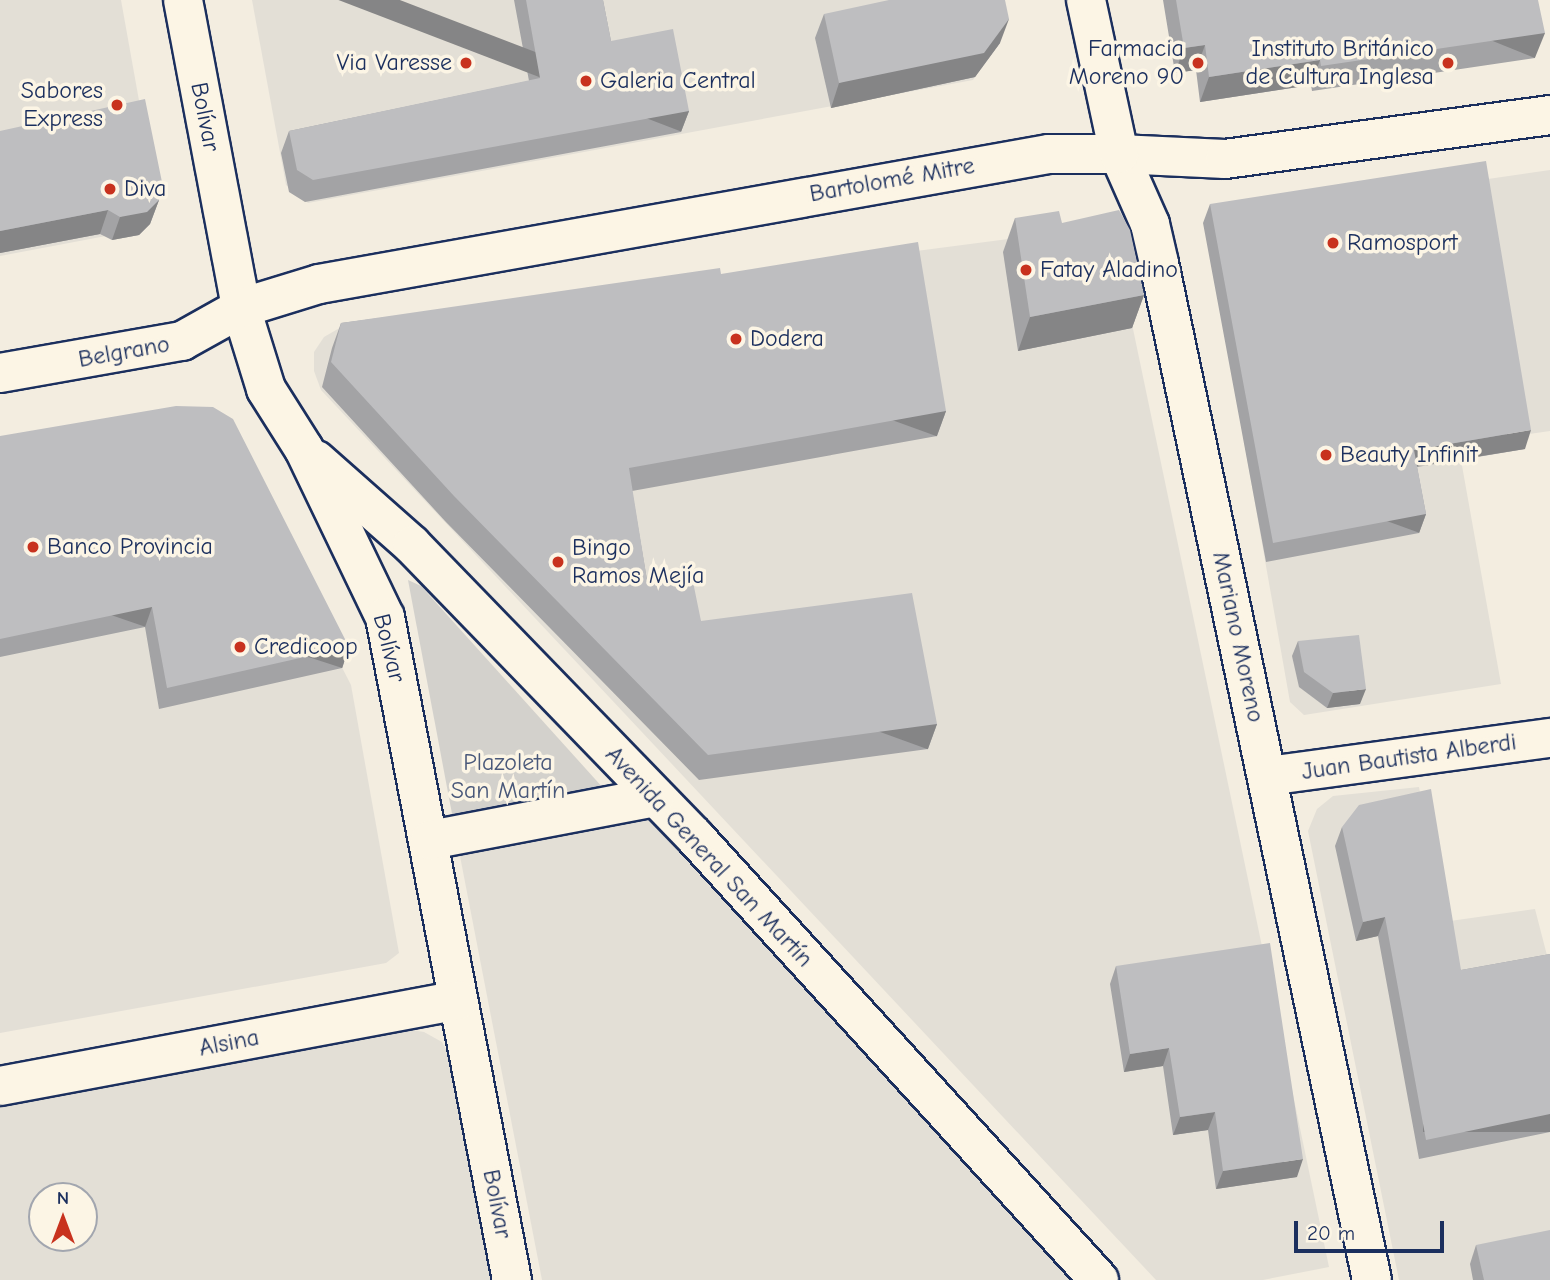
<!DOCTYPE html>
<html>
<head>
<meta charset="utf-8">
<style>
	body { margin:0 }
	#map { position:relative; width:1550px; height:1280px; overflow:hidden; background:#f3ede0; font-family:"Comic Neue",sans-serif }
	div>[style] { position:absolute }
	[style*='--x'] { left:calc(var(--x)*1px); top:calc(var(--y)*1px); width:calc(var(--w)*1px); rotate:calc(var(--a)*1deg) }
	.built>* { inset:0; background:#e3dfd6 }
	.green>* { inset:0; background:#d3d1cc }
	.roads { filter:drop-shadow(2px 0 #1b2f5e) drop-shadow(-2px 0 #1b2f5e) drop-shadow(0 2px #1b2f5e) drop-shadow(0 -2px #1b2f5e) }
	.minor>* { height:38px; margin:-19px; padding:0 19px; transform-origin:19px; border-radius:19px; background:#fcf5e5 }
	.major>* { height:38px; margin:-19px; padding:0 19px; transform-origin:19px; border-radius:19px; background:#fcf5e5 }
	.wall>* { inset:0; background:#a3a3a5 }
	.shaded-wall>* { inset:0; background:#858586; transform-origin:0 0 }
	.building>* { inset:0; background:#bebec0 }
	.dots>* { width:19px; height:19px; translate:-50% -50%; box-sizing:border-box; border:4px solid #fcf5e5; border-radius:50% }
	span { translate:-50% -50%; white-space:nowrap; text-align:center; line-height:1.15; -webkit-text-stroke:7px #fcf5e5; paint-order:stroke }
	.poi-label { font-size:24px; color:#1b2f5e }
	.right { translate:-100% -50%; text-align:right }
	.left { translate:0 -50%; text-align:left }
	.street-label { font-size:24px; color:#1b2f5e }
	.park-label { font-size:24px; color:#49587a }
	.north { position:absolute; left:28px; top:1182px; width:70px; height:70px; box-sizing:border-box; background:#fcf5e5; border:2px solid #a2a6af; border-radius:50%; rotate:0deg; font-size:19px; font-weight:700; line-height:28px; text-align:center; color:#1b2f5e }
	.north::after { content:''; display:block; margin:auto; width:24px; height:32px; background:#c8321e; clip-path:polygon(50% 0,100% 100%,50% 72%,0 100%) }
	.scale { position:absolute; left:1294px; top:1221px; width:150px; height:32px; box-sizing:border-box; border:4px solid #1b2f5e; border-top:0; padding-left:9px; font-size:21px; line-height:24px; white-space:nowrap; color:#1b2f5e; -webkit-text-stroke:5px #fcf5e5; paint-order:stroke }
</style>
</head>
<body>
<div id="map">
	<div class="built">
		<div style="clip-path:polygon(0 0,121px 0,157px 201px,143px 229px,0 256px)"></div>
		<div style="clip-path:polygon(252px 0,993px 0,999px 40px,973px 80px,308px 203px,286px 185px)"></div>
		<div style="clip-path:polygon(1550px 170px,1550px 431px,1523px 435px,1524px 449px,1461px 460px,1501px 684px,1304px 715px,1290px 702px,1205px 220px)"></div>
		<div style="clip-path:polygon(1069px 231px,1118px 257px,1329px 1267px,1263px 1280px,1156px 1280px,321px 390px,314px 371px,314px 352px,324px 337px,343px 326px)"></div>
		<div style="clip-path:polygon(225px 439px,351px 685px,399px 953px,386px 963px,0 1033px,0 455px)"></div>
		<div style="clip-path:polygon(1419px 787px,1443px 922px,1535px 909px,1550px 967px,1550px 1280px,1399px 1280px,1308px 831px,1317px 809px,1333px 796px)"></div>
		<div style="clip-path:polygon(656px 813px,1087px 1280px,542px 1280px,459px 851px)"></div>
		<div style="clip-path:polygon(evenodd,406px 1029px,424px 1032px,442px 1042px,452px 1061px,493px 1280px,0 1280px,0 1104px,406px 1029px,42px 1196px,84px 1196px,84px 1238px,42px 1238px,42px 1196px)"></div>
	</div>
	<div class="green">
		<div style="clip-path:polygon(408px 580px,421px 586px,604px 789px,459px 851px)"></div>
	</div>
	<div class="roads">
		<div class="minor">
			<div style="--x:183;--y:0;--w:313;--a:79.3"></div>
			<div style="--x:241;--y:308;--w:85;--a:72.8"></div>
			<div style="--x:266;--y:389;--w:71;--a:57.7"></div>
			<div style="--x:304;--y:449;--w:187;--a:64.3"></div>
			<div style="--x:385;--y:617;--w:675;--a:79.16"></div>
			<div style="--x:316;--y:460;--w:128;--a:41.5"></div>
			<div style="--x:412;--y:545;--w:405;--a:45.9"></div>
			<div style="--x:694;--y:836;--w:601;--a:47.63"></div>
			<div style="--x:1268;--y:776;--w:285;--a:-7.7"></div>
			<div style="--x:430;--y:840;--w:229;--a:-10.8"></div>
			<div style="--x:0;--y:1086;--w:466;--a:-10.6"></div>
			<div style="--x:1372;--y:1280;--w:1039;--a:-101.83"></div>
			<div style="--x:1159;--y:263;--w:40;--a:-103"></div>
			<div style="--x:1150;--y:224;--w:77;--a:-113.9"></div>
			<div style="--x:1119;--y:154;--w:106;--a:2.7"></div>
			<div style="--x:1225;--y:159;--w:328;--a:-7.7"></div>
		</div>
		<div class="major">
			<div style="--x:0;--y:373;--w:185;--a:-10"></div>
			<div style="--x:182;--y:341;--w:68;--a:-29.2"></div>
			<div style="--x:241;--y:308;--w:82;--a:-17.1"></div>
			<div style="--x:319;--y:284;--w:741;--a:-10.1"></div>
			<div style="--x:1049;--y:154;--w:70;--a:0"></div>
			<div style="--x:1119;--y:154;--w:157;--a:-102.1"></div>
		</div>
	</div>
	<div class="wall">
		<div style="clip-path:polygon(514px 0,603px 0,611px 41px,689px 111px,681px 132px,305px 202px,289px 192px,281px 153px,289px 131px,529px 81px)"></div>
		<div style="clip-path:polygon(1163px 0,1538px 0,1535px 58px,1312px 91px,1311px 85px,1200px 102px,1196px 70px,1175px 73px)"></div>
		<div style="clip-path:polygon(824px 14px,1000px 43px,975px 77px,831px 108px,815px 38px)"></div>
		<div style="clip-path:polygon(0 131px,159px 200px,150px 224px,139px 235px,112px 240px,100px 234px,0 253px)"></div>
		<div style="clip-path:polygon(1210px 204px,1525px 449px,1417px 467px,1426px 514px,1419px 533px,1266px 562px,1203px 223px)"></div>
		<div style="clip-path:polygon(1015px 218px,1062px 223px,1144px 295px,1132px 328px,1018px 351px,1003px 252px)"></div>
		<div style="clip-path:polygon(721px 274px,946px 411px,937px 436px,632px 491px,647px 580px,701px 621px,937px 724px,928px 749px,699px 780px,445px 521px,322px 387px,332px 348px,341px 323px)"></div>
		<div style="clip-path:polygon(0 436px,349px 647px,342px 668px,159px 709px,145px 627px,0 657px)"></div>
		<div style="clip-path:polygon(1298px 641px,1360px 704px,1327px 708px,1299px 687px,1292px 656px)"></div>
		<div style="clip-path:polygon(1342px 827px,1461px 970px,1550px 954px,1550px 1132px,1419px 1159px,1378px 936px,1356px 941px,1335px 846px)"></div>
		<div style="clip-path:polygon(1116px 966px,1297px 1177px,1216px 1189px,1208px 1130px,1173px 1135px,1163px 1066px,1124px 1072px,1110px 984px)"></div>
		<div style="clip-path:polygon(1476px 1245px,1550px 1280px,1473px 1280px,1470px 1264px)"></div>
	</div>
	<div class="shaded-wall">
		<div style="clip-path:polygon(1009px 19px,1000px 43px,975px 77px,831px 108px,839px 83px)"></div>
		<div style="left:1545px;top:33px;width:27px;height:226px;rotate:112deg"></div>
		<div style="clip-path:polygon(1205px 45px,1196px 70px,1175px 73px,1184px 48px)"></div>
		<div style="clip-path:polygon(1320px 60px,1311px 85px,1200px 102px,1209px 77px)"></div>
		<div style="left:689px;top:111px;width:22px;height:382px;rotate:111deg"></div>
		<div style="clip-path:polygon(159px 200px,150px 224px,139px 235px,112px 240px,120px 217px)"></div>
		<div style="clip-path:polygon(108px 210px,100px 234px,0 253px,0 231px)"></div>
		<div style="clip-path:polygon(1144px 295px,1132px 328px,1018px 351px,1030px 317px)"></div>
		<div style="left:946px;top:411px;width:27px;height:322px;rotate:110deg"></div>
		<div style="clip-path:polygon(1531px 430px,1525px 449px,1407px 468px,1414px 450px)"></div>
		<div style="left:1426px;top:514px;width:20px;height:156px;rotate:110deg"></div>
		<div style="left:152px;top:607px;width:21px;height:155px;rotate:109deg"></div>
		<div style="left:349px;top:647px;width:22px;height:187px;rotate:108deg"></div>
		<div style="clip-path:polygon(1366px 689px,1360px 704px,1327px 708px,1333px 693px)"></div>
		<div style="left:937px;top:724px;width:27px;height:231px;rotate:110deg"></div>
		<div style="clip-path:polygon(1385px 917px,1378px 936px,1356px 941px,1363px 922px)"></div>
		<div style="clip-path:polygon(1169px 1048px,1163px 1066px,1124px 1072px,1130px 1054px)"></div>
		<div style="clip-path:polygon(1215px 1112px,1208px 1130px,1173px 1135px,1180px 1117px)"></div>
		<div style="left:1550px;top:1114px;width:18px;height:127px;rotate:90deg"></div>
		<div style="clip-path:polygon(1303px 1159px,1297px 1177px,1216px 1189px,1223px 1171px)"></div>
	</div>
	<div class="building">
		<div style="clip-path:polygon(526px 0,603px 0,611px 41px,673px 29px,689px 111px,313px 180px,297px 170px,289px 131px,540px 78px)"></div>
		<div style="clip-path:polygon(889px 0,1005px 0,1009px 19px,984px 53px,839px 83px,824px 14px)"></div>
		<div style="clip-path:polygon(1176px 0,1538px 0,1545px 33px,1321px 66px,1320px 60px,1209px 77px,1205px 45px,1184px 48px)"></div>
		<div style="clip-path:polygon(145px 99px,163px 187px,159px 200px,147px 212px,120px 217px,108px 210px,0 231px,0 131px)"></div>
		<div style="clip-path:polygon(1486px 161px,1531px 430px,1414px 450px,1426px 514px,1273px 543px,1210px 204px)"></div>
		<div style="clip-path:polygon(1119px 210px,1130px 230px,1144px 295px,1030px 317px,1015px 218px,1059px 211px,1062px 223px)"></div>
		<div style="clip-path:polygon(918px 242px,946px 411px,629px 468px,647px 580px,692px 577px,701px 621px,912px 593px,937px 724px,708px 755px,454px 496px,331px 362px,341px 323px,720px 268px,721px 274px)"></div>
		<div style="clip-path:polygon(176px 406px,213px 407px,233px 419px,349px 647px,167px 688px,152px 607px,0 639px,0 436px)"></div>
		<div style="clip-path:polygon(1359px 635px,1366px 689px,1333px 693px,1304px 672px,1298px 641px)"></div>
		<div style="clip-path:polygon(1431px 789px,1461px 970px,1550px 954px,1550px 1114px,1426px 1140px,1385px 917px,1363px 922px,1342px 827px,1359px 805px)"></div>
		<div style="clip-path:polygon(1270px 943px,1303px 1159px,1223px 1171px,1215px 1112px,1180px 1117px,1169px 1048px,1130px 1054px,1116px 966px)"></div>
		<div style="clip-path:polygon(1550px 1230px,1550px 1280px,1484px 1280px,1476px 1245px)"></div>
	</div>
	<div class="dots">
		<div style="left:466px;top:63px;background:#c8321e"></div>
		<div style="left:1198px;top:63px;background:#c8321e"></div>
		<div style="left:1448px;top:63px;background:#c8321e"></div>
		<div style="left:586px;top:81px;background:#c8321e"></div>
		<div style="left:117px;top:105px;background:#c8321e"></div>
		<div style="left:110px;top:189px;background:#c8321e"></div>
		<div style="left:1333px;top:243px;background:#c8321e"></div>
		<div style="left:1026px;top:270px;background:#c8321e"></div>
		<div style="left:736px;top:339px;background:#c8321e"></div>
		<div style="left:1326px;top:455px;background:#c8321e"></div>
		<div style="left:33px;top:547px;background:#c8321e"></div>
		<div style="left:558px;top:562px;background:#c8321e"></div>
		<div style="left:240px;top:647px;background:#c8321e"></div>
	</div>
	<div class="poi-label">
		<span class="right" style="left:1184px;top:63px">Farmacia<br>Moreno 90</span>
		<span class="right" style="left:1434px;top:63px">Instituto Británico<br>de Cultura Inglesa</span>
		<span class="right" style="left:452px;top:63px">Via Varesse</span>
		<span class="left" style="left:600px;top:81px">Galeria Central</span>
		<span class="right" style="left:103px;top:105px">Sabores<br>Express</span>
		<span class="left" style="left:124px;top:189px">Diva</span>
		<span class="left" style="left:1347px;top:243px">Ramosport</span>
		<span class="left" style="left:1040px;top:270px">Fatay Aladino</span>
		<span class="left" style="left:750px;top:339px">Dodera</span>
		<span class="left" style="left:1340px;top:455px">Beauty Infinit</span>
		<span class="left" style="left:47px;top:547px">Banco Provincia</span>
		<span class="left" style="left:572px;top:562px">Bingo<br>Ramos Mejía</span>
		<span class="left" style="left:254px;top:647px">Credicoop</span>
	</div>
	<div class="street-label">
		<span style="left:205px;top:117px;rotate:79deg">Bolívar</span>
		<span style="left:892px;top:180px;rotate:-10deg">Bartolomé Mitre</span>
		<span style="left:124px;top:352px;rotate:-10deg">Belgrano</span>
		<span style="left:1238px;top:637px;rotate:78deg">Mariano Moreno</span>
		<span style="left:389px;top:648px;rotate:76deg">Bolívar</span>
		<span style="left:1409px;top:757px;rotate:-8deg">Juan Bautista Alberdi</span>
		<span style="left:709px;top:857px;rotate:47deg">Avenida General San Martín</span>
		<span style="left:229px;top:1043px;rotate:-11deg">Alsina</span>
		<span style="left:497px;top:1204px;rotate:79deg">Bolívar</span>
	</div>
	<div class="park-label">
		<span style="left:508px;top:777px">Plazoleta<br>San Martín</span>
	</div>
	<div class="north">N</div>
	<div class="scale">20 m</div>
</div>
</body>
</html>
